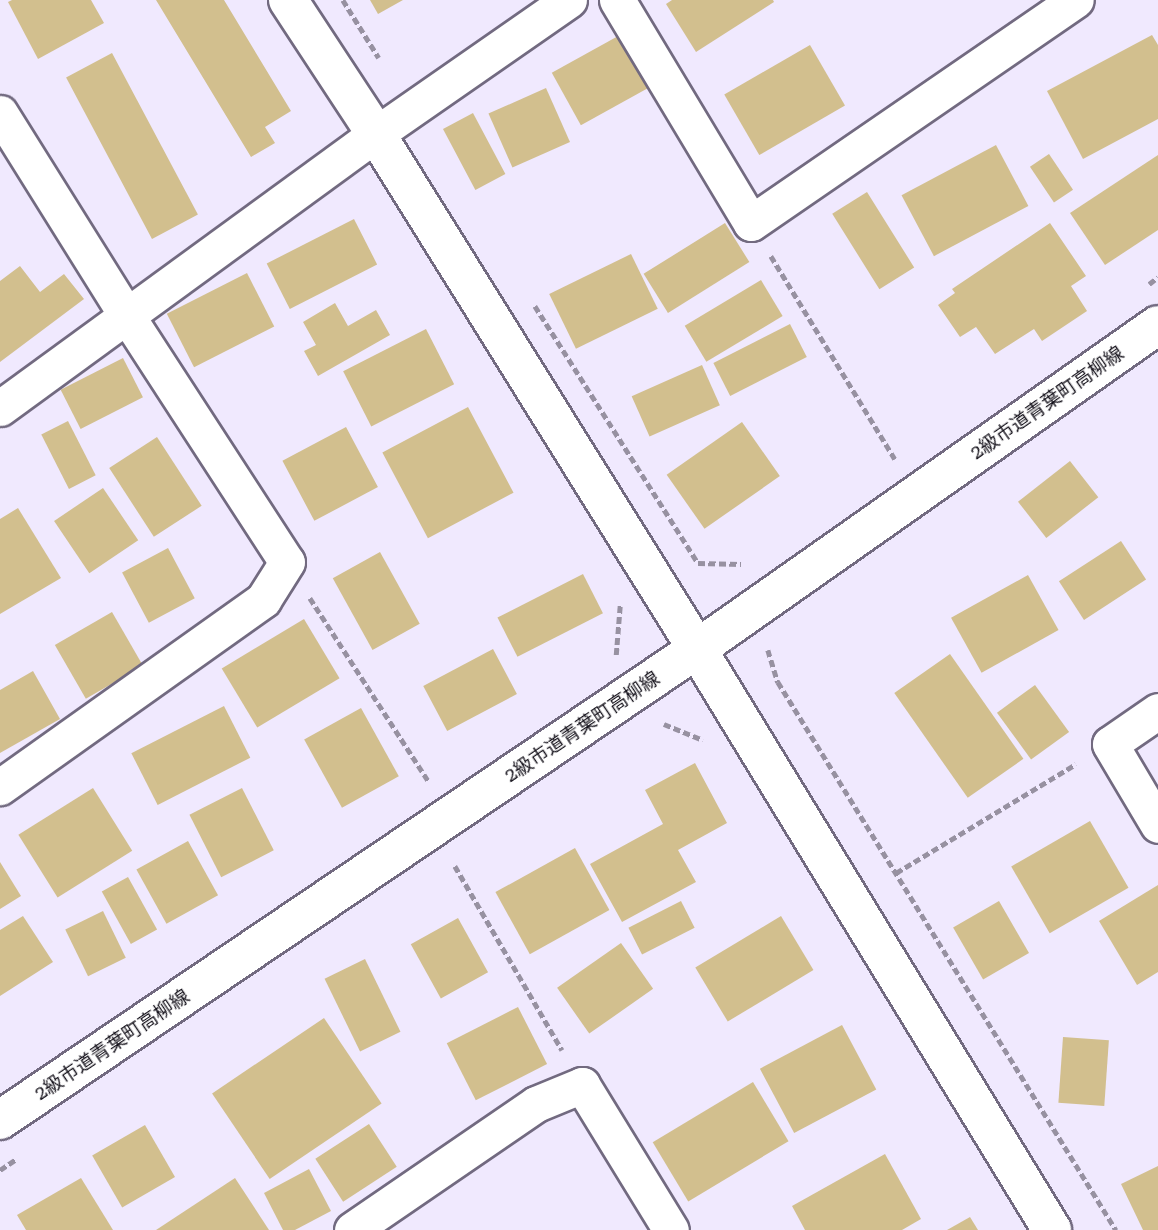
<!DOCTYPE html>
<html>
<head>
<meta charset="utf-8">
<style>
	body { margin:0 }
	#map { position:relative; width:1158px; height:1230px; overflow:hidden; background:#f0e9fe; font-family:"Roboto Serif","Noto Sans JP",serif }
	div>[style] { position:absolute }
	[style*='--x'] { left:calc(var(--x)*1px); top:calc(var(--y)*1px); width:calc(var(--w)*1px); rotate:calc(var(--a)*1deg) }
	.building>* { inset:0; background:#d2bf8e; transform-origin:0 0 }
	.path>* { height:4.5px; margin-top:-2.25px; transform-origin:0; background:repeating-linear-gradient(90deg,#9791a1 0 7px,transparent 0 10.5px) }
	.roads { filter:drop-shadow(2px 0 #726a80) drop-shadow(-2px 0 #726a80) drop-shadow(0 2px #726a80) drop-shadow(0 -2px #726a80) }
	.minor>* { height:35px; margin:-17.5px; padding:0 17.5px; transform-origin:17.5px; border-radius:17.5px; background:#fff }
	.tertiary>* { height:38px; margin:-19px; padding:0 19px; transform-origin:19px; border-radius:19px; background:#fff }
	span { translate:-50% -50%; white-space:nowrap; text-align:center; line-height:1.15; -webkit-text-stroke:7px #fff; paint-order:stroke }
	.street-label { font-size:19px; color:#15121b }
</style>
</head>
<body>
<div id="map">
	<div class="building">
		<div style="clip-path:polygon(12px 0,91px 0,104px 23px,38px 59px,8px 2px)"></div>
		<div style="clip-path:polygon(156px 0,224px 0,291px 111px,265px 127px,275px 143px,251px 157px)"></div>
		<div style="clip-path:polygon(370px 0,403px 0,378px 14px)"></div>
		<div style="clip-path:polygon(672px 0,773px 0,774px 2px,696px 52px,666px 4px)"></div>
		<div style="left:620px;top:35px;width:60px;height:78px;rotate:61deg"></div>
		<div style="clip-path:polygon(1152px 35px,1158px 45px,1158px 119px,1083px 159px,1047px 91px)"></div>
		<div style="left:810px;top:45px;width:70px;height:99px;rotate:60deg"></div>
		<div style="left:112px;top:53px;width:183px;height:52px;rotate:62deg"></div>
		<div style="left:546px;top:88px;width:59px;height:63px;rotate:66deg"></div>
		<div style="left:473px;top:113px;width:69px;height:34px;rotate:62deg"></div>
		<div style="left:996px;top:145px;width:69px;height:107px;rotate:62deg"></div>
		<div style="left:1049px;top:154px;width:43px;height:23px;rotate:56deg"></div>
		<div style="clip-path:polygon(1158px 155px,1158px 230px,1105px 265px,1070px 213px)"></div>
		<div style="left:867px;top:192px;width:89px;height:41px;rotate:58deg"></div>
		<div style="left:354px;top:219px;width:51px;height:98px;rotate:63deg"></div>
		<div style="left:725px;top:223px;width:46px;height:96px;rotate:58deg"></div>
		<div style="clip-path:polygon(1050px 223px,1086px 276px,1071px 286px,1087px 311px,1042px 341px,1034px 329px,995px 354px,976px 327px,960px 337px,938px 305px,955px 293px,952px 289px)"></div>
		<div style="left:631px;top:254px;width:61px;height:91px;rotate:64deg"></div>
		<div style="clip-path:polygon(20px 266px,40px 292px,64px 274px,84px 299px,0 362px,0 281px)"></div>
		<div style="left:247px;top:273px;width:60px;height:90px;rotate:63deg"></div>
		<div style="left:761px;top:280px;width:42px;height:89px;rotate:59deg"></div>
		<div style="clip-path:polygon(335px 303px,348px 326px,376px 310px,390px 335px,318px 376px,304px 351px,316px 345px,303px 322px)"></div>
		<div style="left:790px;top:324px;width:37px;height:86px;rotate:63deg"></div>
		<div style="left:426px;top:329px;width:62px;height:93px;rotate:63deg"></div>
		<div style="left:123px;top:358px;width:44px;height:70px;rotate:63deg"></div>
		<div style="left:702px;top:365px;width:44px;height:77px;rotate:66deg"></div>
		<div style="left:468px;top:407px;width:97px;height:97px;rotate:62deg"></div>
		<div style="left:68px;top:421px;width:61px;height:30px;rotate:63deg"></div>
		<div style="left:742px;top:422px;width:66px;height:92px;rotate:55deg"></div>
		<div style="left:346px;top:427px;width:68px;height:72px;rotate:62deg"></div>
		<div style="left:157px;top:437px;width:82px;height:57px;rotate:57deg"></div>
		<div style="left:1070px;top:461px;width:46px;height:66px;rotate:52deg"></div>
		<div style="left:103px;top:488px;width:63px;height:59px;rotate:56deg"></div>
		<div style="clip-path:polygon(18px 508px,61px 578px,0 614px,0 519px)"></div>
		<div style="left:1121px;top:541px;width:46px;height:74px;rotate:57deg"></div>
		<div style="left:168px;top:548px;width:57px;height:52px;rotate:62deg"></div>
		<div style="left:380px;top:552px;width:82px;height:54px;rotate:61deg"></div>
		<div style="left:583px;top:574px;width:44px;height:96px;rotate:63deg"></div>
		<div style="left:1028px;top:575px;width:63px;height:88px;rotate:61deg"></div>
		<div style="left:112px;top:612px;width:62px;height:66px;rotate:60deg"></div>
		<div style="left:304px;top:619px;width:69px;height:96px;rotate:59deg"></div>
		<div style="left:493px;top:649px;width:51px;height:79px;rotate:62deg"></div>
		<div style="left:950px;top:654px;width:128px;height:68px;rotate:55deg"></div>
		<div style="clip-path:polygon(33px 671px,60px 719px,0 753px,0 690px)"></div>
		<div style="left:1035px;top:685px;width:58px;height:47px;rotate:54deg"></div>
		<div style="left:224px;top:706px;width:58px;height:104px;rotate:63deg"></div>
		<div style="left:361px;top:708px;width:78px;height:65px;rotate:61deg"></div>
		<div style="clip-path:polygon(695px 763px,727px 823px,678px 850px,696px 882px,622px 922px,590px 864px,663px 824px,645px 790px)"></div>
		<div style="left:93px;top:788px;width:74px;height:88px;rotate:58deg"></div>
		<div style="left:242px;top:788px;width:70px;height:59px;rotate:63deg"></div>
		<div style="left:1090px;top:821px;width:77px;height:91px;rotate:60deg"></div>
		<div style="left:188px;top:841px;width:62px;height:59px;rotate:61deg"></div>
		<div style="left:575px;top:848px;width:71px;height:91px;rotate:61deg"></div>
		<div style="clip-path:polygon(0 862px,21px 896px,0 909px)"></div>
		<div style="left:128px;top:877px;width:60px;height:30px;rotate:61deg"></div>
		<div style="clip-path:polygon(1158px 885px,1158px 972px,1137px 985px,1099px 921px)"></div>
		<div style="left:681px;top:901px;width:30px;height:59px;rotate:63deg"></div>
		<div style="left:999px;top:901px;width:60px;height:53px;rotate:60deg"></div>
		<div style="left:103px;top:911px;width:52px;height:42px;rotate:64deg"></div>
		<div style="clip-path:polygon(23px 916px,53px 962px,0 996px,0 930px)"></div>
		<div style="left:781px;top:916px;width:63px;height:100px;rotate:59deg"></div>
		<div style="left:458px;top:918px;width:62px;height:54px;rotate:61deg"></div>
		<div style="left:621px;top:943px;width:56px;height:78px;rotate:55deg"></div>
		<div style="left:365px;top:959px;width:81px;height:45px;rotate:64deg"></div>
		<div style="left:518px;top:1007px;width:64px;height:80px;rotate:63deg"></div>
		<div style="left:324px;top:1018px;width:103px;height:135px;rotate:56deg"></div>
		<div style="left:842px;top:1025px;width:73px;height:93px;rotate:62deg"></div>
		<div style="left:1063px;top:1037px;width:46px;height:66px;rotate:4deg"></div>
		<div style="left:753px;top:1082px;width:69px;height:117px;rotate:59deg"></div>
		<div style="left:369px;top:1124px;width:51px;height:64px;rotate:57deg"></div>
		<div style="left:145px;top:1125px;width:60px;height:61px;rotate:60deg"></div>
		<div style="clip-path:polygon(885px 1154px,921px 1219px,902px 1230px,805px 1230px,792px 1206px)"></div>
		<div style="clip-path:polygon(1158px 1166px,1158px 1230px,1143px 1230px,1121px 1184px)"></div>
		<div style="clip-path:polygon(309px 1169px,331px 1211px,295px 1230px,283px 1230px,264px 1193px)"></div>
		<div style="clip-path:polygon(81px 1178px,113px 1230px,26px 1230px,17px 1215px)"></div>
		<div style="clip-path:polygon(235px 1178px,269px 1230px,156px 1230px)"></div>
		<div style="clip-path:polygon(970px 1217px,978px 1230px,947px 1230px)"></div>
	</div>
	<div class="path">
		<div style="--x:343;--y:0;--w:68;--a:58.2"></div>
		<div style="--x:771;--y:256;--w:238;--a:58.6"></div>
		<div style="--x:1149;--y:284;--w:11;--a:-38"></div>
		<div style="--x:535;--y:306;--w:304;--a:57.6"></div>
		<div style="--x:698;--y:563;--w:43;--a:1.3"></div>
		<div style="--x:310;--y:598;--w:219;--a:57.1"></div>
		<div style="--x:768;--y:650;--w:34;--a:73"></div>
		<div style="--x:778;--y:682;--w:644;--a:58.33"></div>
		<div style="--x:616;--y:655;--w:50;--a:-85.4"></div>
		<div style="--x:664;--y:724;--w:42;--a:22.3"></div>
		<div style="--x:455;--y:866;--w:213;--a:59.8"></div>
		<div style="--x:896;--y:873;--w:210;--a:-31.2"></div>
		<div style="--x:0;--y:1170;--w:18;--a:-34"></div>
	</div>
	<div class="roads">
		<div class="minor">
			<div style="--x:617;--y:0;--w:260;--a:59"></div>
			<div style="--x:751;--y:223;--w:394;--a:-34.5"></div>
			<div style="--x:0;--y:113;--w:239;--a:58"></div>
			<div style="--x:127;--y:316;--w:293;--a:57"></div>
			<div style="--x:287;--y:562;--w:45;--a:122.3"></div>
			<div style="--x:263;--y:600;--w:323;--a:144.6"></div>
			<div style="--x:0;--y:408;--w:465;--a:-36.1"></div>
			<div style="--x:376;--y:134;--w:235;--a:-34.8"></div>
			<div style="--x:1158;--y:711;--w:58;--a:145.5"></div>
			<div style="--x:1110;--y:744;--w:94;--a:59.3"></div>
			<div style="--x:352;--y:1230;--w:223;--a:-34.4"></div>
			<div style="--x:536;--y:1104;--w:50;--a:-22.4"></div>
			<div style="--x:582;--y:1085;--w:170;--a:58.5"></div>
		</div>
		<div class="tertiary">
			<div style="--x:288;--y:0;--w:160;--a:56.7"></div>
			<div style="--x:376;--y:134;--w:607;--a:58.06"></div>
			<div style="--x:697;--y:649;--w:681;--a:58.57"></div>
			<div style="--x:0;--y:1120;--w:841;--a:-34.05"></div>
			<div style="--x:697;--y:649;--w:563;--a:-35.1"></div>
		</div>
	</div>
	<div class="street-label">
		<span style="left:1047px;top:403px;rotate:-35deg">2級市道青葉町高柳線</span>
		<span style="left:582px;top:727px;rotate:-34deg">2級市道青葉町高柳線</span>
		<span style="left:112px;top:1045px;rotate:-34deg">2級市道青葉町高柳線</span>
	</div>
</div>
</body>
</html>
